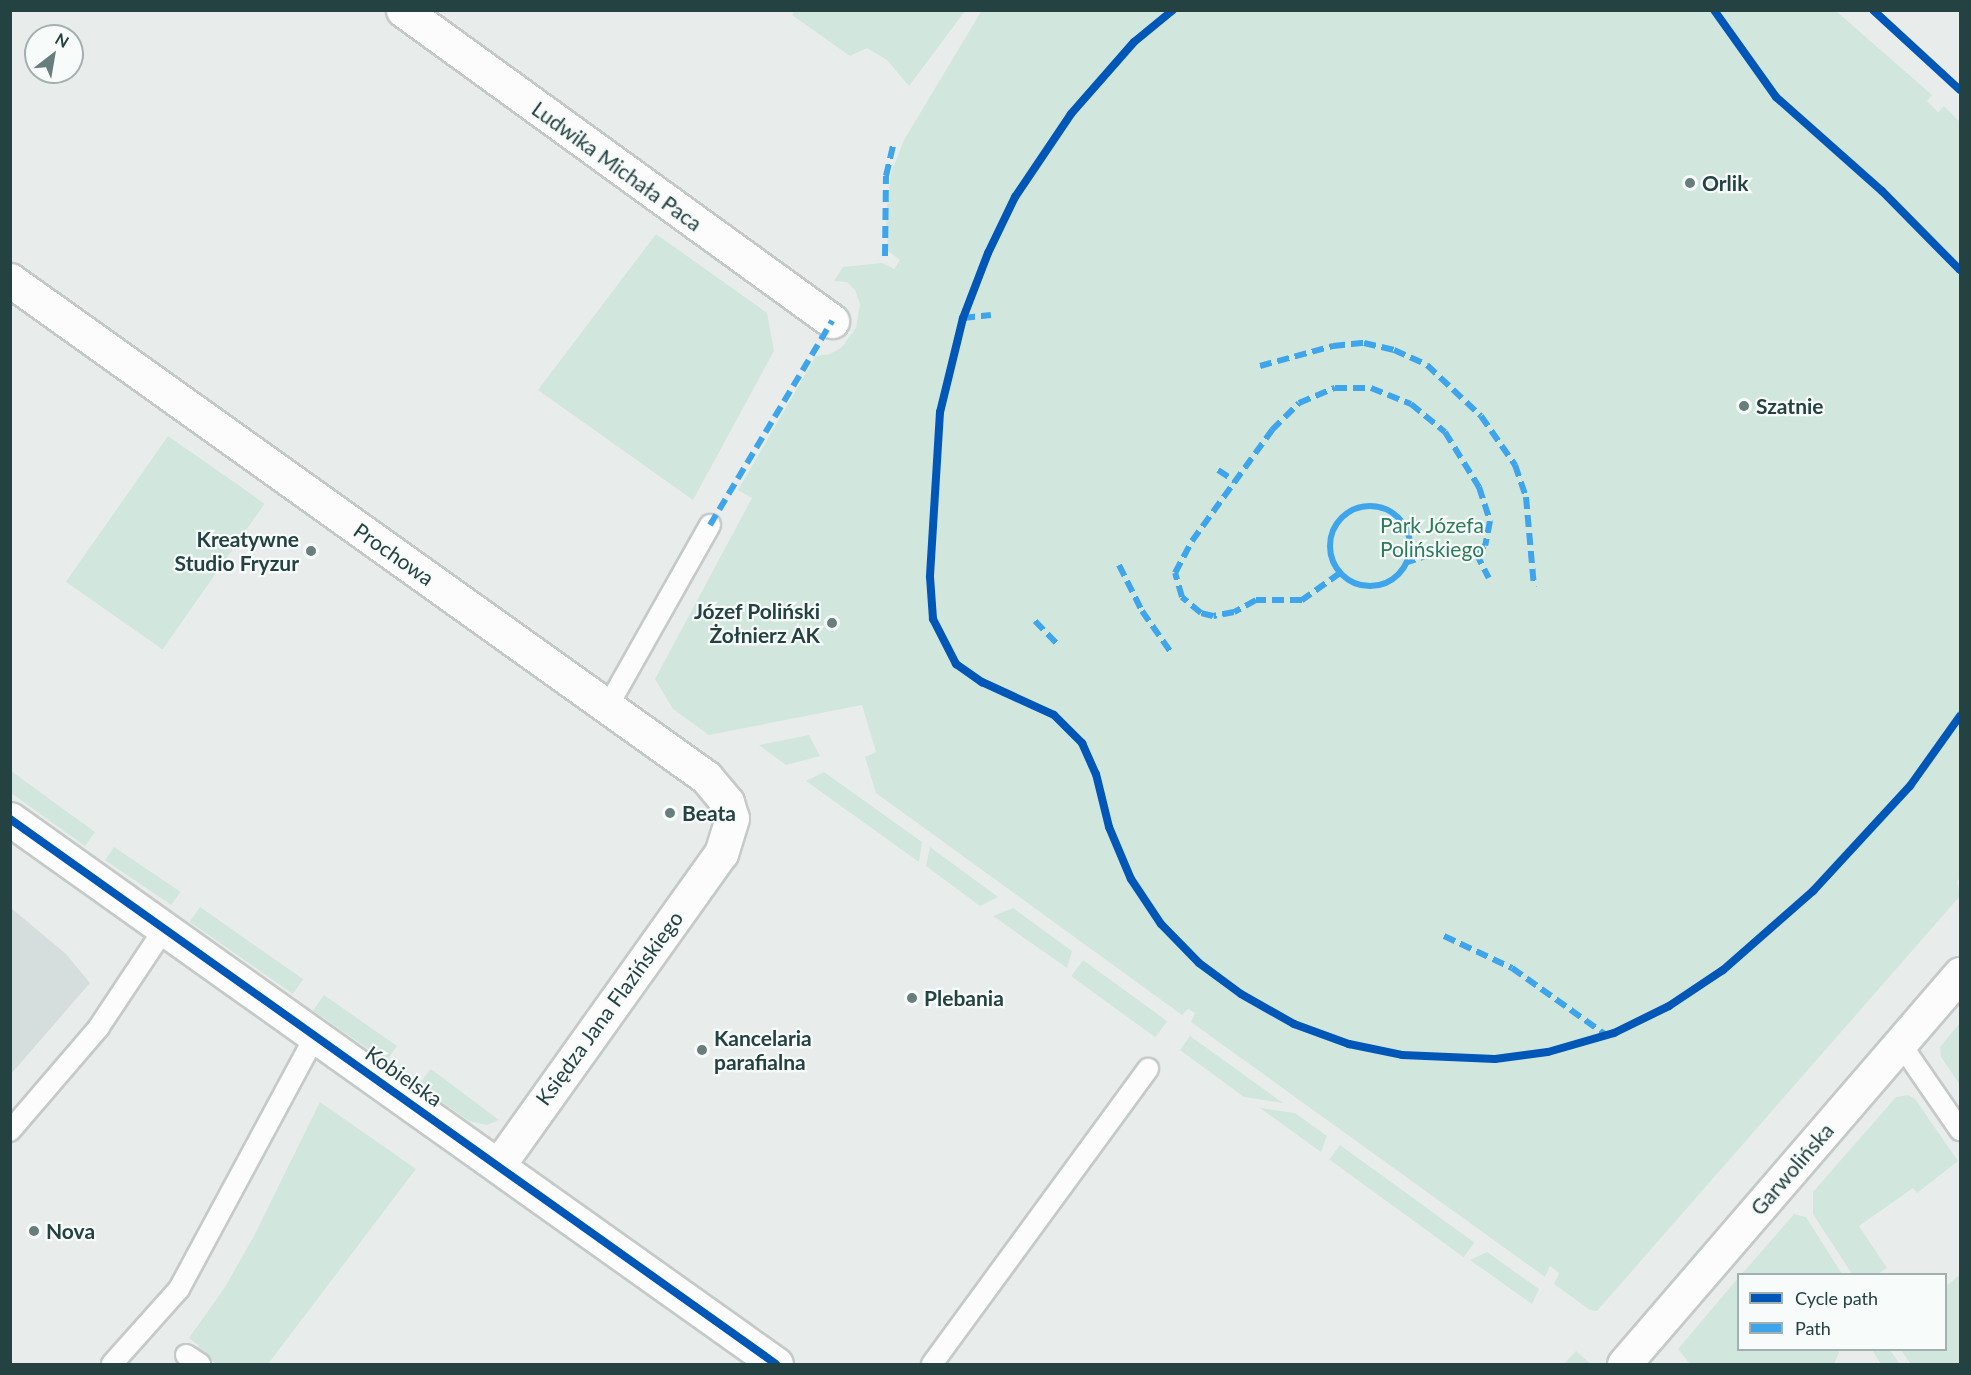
<!DOCTYPE html>
<html>
<head>
<meta charset="utf-8">
<style>
	body { margin:0 }
	#map { position:relative; width:1971px; height:1375px; overflow:hidden; background:#e8edec; font-family:Lato,sans-serif }
	div>[style] { position:absolute }
	[style*='--x'] { left:calc(var(--x)*1px); top:calc(var(--y)*1px); width:calc(var(--w)*1px); rotate:calc(var(--a)*1deg) }
	.built>* { inset:0; background:#d6dedd }
	.green>* { inset:0; background:#d1e6dc; transform-origin:0 0 }
	.roads { filter:drop-shadow(2px 0 #c5cac9) drop-shadow(-2px 0 #c5cac9) drop-shadow(0 2px #c5cac9) drop-shadow(0 -2px #c5cac9) }
	.lane>* { height:20px; margin:-10px; padding:0 10px; transform-origin:10px; border-radius:10px; background:#fcfcfc }
	.street>* { height:33px; margin:-16.5px; padding:0 16.5px; transform-origin:16.5px; border-radius:16.5px; background:#fcfcfc }
	.quiet>* { height:6px; margin-top:-3px; transform-origin:0; background:repeating-linear-gradient(90deg,#3ea4ec 0 12px,transparent 0 18px) }
	.quiet>.ring { margin:-3px; padding:0; box-sizing:content-box; background:none; border:6px solid #3ea4ec; border-radius:50% }
	.cycleway>* { height:8px; margin:-4px; padding:0 4px; transform-origin:4px; border-radius:4px; background:#0057b8 }
	.dots>* { width:16px; height:16px; translate:-50% -50%; box-sizing:border-box; border:3px solid #f7fbfa; border-radius:50% }
	span { translate:-50% -50%; white-space:nowrap; text-align:center; line-height:1.15; -webkit-text-stroke:4.5px #f7fbfa; paint-order:stroke }
	.street-label { font-size:21px; color:#234241 }
	.poi-label { font-size:21px; color:#234241; font-weight:700 }
	.left { translate:0 -50%; text-align:left }
	.right { translate:-100% -50%; text-align:right }
	.park-label { font-size:21px; color:#2c7b5d }
	.frame { position:absolute; inset:0; border:12px solid #234241; pointer-events:none }
	.legend { position:absolute; left:1737px; top:1273px; width:210px; height:78px; box-sizing:border-box; background:#f7fbfa; border:2px solid #a2b1b0; margin:0; padding:8px 10px; list-style:none; font-size:18px; color:#234241 }
	.legend li { display:flex; align-items:center; gap:12px; height:30px }
	.legend b { width:30px; border:2px solid #a2b1b0 }
	.north { position:absolute; left:24px; top:24px; width:60px; height:60px; box-sizing:border-box; background:#f7fbfa; border:2px solid #a2b1b0; border-radius:50%; rotate:31deg; font-size:16px; font-weight:700; line-height:24px; text-align:center; color:#234241 }
	.north::after { content:''; display:block; margin:auto; width:21px; height:27px; background:#687e7d; clip-path:polygon(50% 0,100% 100%,50% 72%,0 100%) }
</style>
</head>
<body>
<div id="map">
	<div class="built">
		<div style="clip-path:polygon(11px 908px,66px 954px,90px 983px,11px 1074px)"></div>
	</div>
	<div class="green">
		<div style="clip-path:polygon(795px 10px,965px 10px,965px 11px,909px 86px,887px 60px,867px 48px,850px 56px,792px 15px)"></div>
		<div style="clip-path:polygon(982px 10px,1836px 11px,1932px 95px,1927px 101px,1938px 112px,1944px 106px,1960px 122px,1960px 877px,1957px 882px,1960px 896px,1597px 1311px,1590px 1310px,1554px 1284px,1559px 1273px,1550px 1266px,1545px 1277px,1191px 1022px,1195px 1013px,1188px 1009px,1182px 1015px,876px 793px,865px 757px,876px 752px,862px 705px,709px 735px,673px 709px,655px 679px,752px 498px,738px 490px,816px 356px,830px 354px,841px 348px,856px 328px,860px 304px,855px 290px,847px 282px,834px 281px,843px 267px,882px 263px,894px 269px,900px 260px,888px 251px,886px 215px,891px 173px,904px 140px)"></div>
		<div style="clip-path:polygon(656px 234px,767px 313px,774px 351px,693px 500px,538px 390px)"></div>
		<div style="left:168px;top:436px;width:118px;height:178px;rotate:35deg"></div>
		<div style="clip-path:polygon(809px 735px,820px 756px,786px 765px,759px 745px)"></div>
		<div style="clip-path:polygon(11px 771px,95px 832px,85px 846px,11px 793px)"></div>
		<div style="clip-path:polygon(824px 772px,922px 842px,919px 862px,806px 781px)"></div>
		<div style="left:114px;top:847px;width:80px;height:16px;rotate:34deg"></div>
		<div style="clip-path:polygon(930px 847px,998px 897px,980px 906px,926px 866px)"></div>
		<div style="left:200px;top:907px;width:126px;height:18px;rotate:35deg"></div>
		<div style="clip-path:polygon(1013px 908px,1072px 951px,1067px 968px,993px 916px)"></div>
		<div style="left:1083px;top:960px;width:104px;height:20px;rotate:36deg"></div>
		<div style="left:324px;top:995px;width:89px;height:19px;rotate:35deg"></div>
		<div style="clip-path:polygon(1960px 1023px,1960px 1085px,1941px 1057px,1940px 1047px)"></div>
		<div style="clip-path:polygon(1190px 1036px,1283px 1103px,1244px 1097px,1180px 1050px)"></div>
		<div style="clip-path:polygon(431px 1069px,499px 1120px,487px 1125px,469px 1121px,418px 1085px)"></div>
		<div style="clip-path:polygon(1908px 1095px,1915px 1099px,1958px 1161px,1917px 1193px,1913px 1188px,1859px 1226px,1887px 1268px,1878px 1274px,1852px 1274px,1813px 1214px,1813px 1192px,1896px 1097px)"></div>
		<div style="clip-path:polygon(320px 1102px,416px 1169px,268px 1364px,216px 1364px,197px 1350px,199px 1346px,189px 1338px,225px 1287px,254px 1236px)"></div>
		<div style="clip-path:polygon(1260px 1108px,1295px 1113px,1327px 1136px,1321px 1152px)"></div>
		<div style="left:1340px;top:1145px;width:166px;height:18px;rotate:36deg"></div>
		<div style="clip-path:polygon(1794px 1214px,1806px 1217px,1842px 1274px,1742px 1274px)"></div>
		<div style="clip-path:polygon(1487px 1252px,1539px 1289px,1532px 1304px,1470px 1260px)"></div>
		<div style="clip-path:polygon(1960px 1275px,1960px 1364px,1911px 1364px,1901px 1350px,1946px 1350px,1946px 1286px)"></div>
		<div style="clip-path:polygon(1738px 1278px,1738px 1350px,1840px 1350px,1834px 1364px,1690px 1364px,1678px 1349px)"></div>
		<div style="clip-path:polygon(1872px 1350px,1890px 1350px,1900px 1364px,1881px 1364px)"></div>
		<div style="clip-path:polygon(1576px 1351px,1591px 1364px,1564px 1364px)"></div>
	</div>
	<div class="roads">
		<div class="lane">
			<div style="--x:608;--y:706;--w:208;--a:-60.6"></div>
			<div style="--x:1900;--y:1043;--w:106;--a:55.4"></div>
			<div style="--x:10;--y:1131;--w:137;--a:-49.4"></div>
			<div style="--x:99;--y:1027;--w:118;--a:-56.4"></div>
			<div style="--x:186;--y:1355;--w:17;--a:33"></div>
			<div style="--x:112;--y:1364;--w:101;--a:-48.2"></div>
			<div style="--x:179;--y:1289;--w:289;--a:-61.7"></div>
			<div style="--x:932;--y:1364;--w:366;--a:-53.8"></div>
		</div>
		<div class="street">
			<div style="--x:403;--y:10;--w:530;--a:35.94"></div>
			<div style="--x:10;--y:280;--w:855;--a:35.53"></div>
			<div style="--x:706;--y:777;--w:33;--a:50"></div>
			<div style="--x:727;--y:802;--w:17;--a:73"></div>
			<div style="--x:732;--y:818;--w:37;--a:107"></div>
			<div style="--x:721;--y:853;--w:382;--a:125.5"></div>
			<div style="--x:10;--y:819;--w:940;--a:35.43"></div>
			<div style="--x:1624;--y:1364;--w:515;--a:-49.25"></div>
		</div>
	</div>
	<div class="quiet">
		<div style="--x:885;--y:256;--w:80;--a:-89.3"></div>
		<div style="--x:886;--y:176;--w:32;--a:-77"></div>
		<div style="--x:963;--y:318;--w:28;--a:-6"></div>
		<div style="--x:1260;--y:366;--w:76;--a:-15.3"></div>
		<div style="--x:1333;--y:346;--w:31;--a:-6"></div>
		<div style="--x:1364;--y:343;--w:31;--a:13"></div>
		<div style="--x:1394;--y:350;--w:36;--a:24"></div>
		<div style="--x:1427;--y:365;--w:74;--a:43.4"></div>
		<div style="--x:1481;--y:416;--w:60;--a:55.2"></div>
		<div style="--x:1515;--y:465;--w:34;--a:71"></div>
		<div style="--x:1526;--y:497;--w:90;--a:84.9"></div>
		<div style="--x:1218;--y:470;--w:20;--a:33"></div>
		<div class="ring" style="left:1330px;top:506px;width:74px;height:74px"></div>
		<div style="--x:710;--y:525;--w:238;--a:-59.1"></div>
		<div style="--x:1476;--y:553;--w:28;--a:63"></div>
		<div style="--x:1119;--y:565;--w:51;--a:63.4"></div>
		<div style="--x:1142;--y:611;--w:49;--a:55"></div>
		<div style="--x:1340;--y:573;--w:47;--a:144.6"></div>
		<div style="--x:1302;--y:600;--w:46;--a:180"></div>
		<div style="--x:1256;--y:600;--w:25;--a:151"></div>
		<div style="--x:1234;--y:612;--w:21;--a:169"></div>
		<div style="--x:1213;--y:616;--w:12;--a:-166"></div>
		<div style="--x:1201;--y:613;--w:25;--a:-140"></div>
		<div style="--x:1182;--y:597;--w:25;--a:-106"></div>
		<div style="--x:1175;--y:573;--w:36;--a:-62"></div>
		<div style="--x:1192;--y:541;--w:137;--a:-54.2"></div>
		<div style="--x:1272;--y:430;--w:38;--a:-45"></div>
		<div style="--x:1299;--y:403;--w:39;--a:-23"></div>
		<div style="--x:1335;--y:388;--w:36;--a:0"></div>
		<div style="--x:1371;--y:388;--w:43;--a:21.8"></div>
		<div style="--x:1411;--y:404;--w:44;--a:39.5"></div>
		<div style="--x:1445;--y:432;--w:65;--a:58.3"></div>
		<div style="--x:1479;--y:487;--w:36;--a:72"></div>
		<div style="--x:1490;--y:521;--w:25;--a:101"></div>
		<div style="--x:1485;--y:546;--w:22;--a:153"></div>
		<div style="--x:1465;--y:556;--w:33;--a:-177"></div>
		<div style="--x:1432;--y:554;--w:26;--a:162"></div>
		<div style="--x:1035;--y:621;--w:33;--a:46"></div>
		<div style="--x:1444;--y:936;--w:75;--a:25.2"></div>
		<div style="--x:1512;--y:968;--w:115;--a:35.5"></div>
	</div>
	<div class="cycleway">
		<div style="--x:1173;--y:10;--w:50;--a:140.6"></div>
		<div style="--x:1134;--y:42;--w:96;--a:131.2"></div>
		<div style="--x:1071;--y:114;--w:100;--a:124"></div>
		<div style="--x:1015;--y:197;--w:62;--a:115.7"></div>
		<div style="--x:988;--y:253;--w:70;--a:111"></div>
		<div style="--x:963;--y:318;--w:97;--a:103.7"></div>
		<div style="--x:940;--y:412;--w:165;--a:93.5"></div>
		<div style="--x:930;--y:577;--w:42;--a:85.9"></div>
		<div style="--x:933;--y:619;--w:51;--a:62.9"></div>
		<div style="--x:956;--y:664;--w:32;--a:35"></div>
		<div style="--x:982;--y:682;--w:79;--a:24.6"></div>
		<div style="--x:1054;--y:715;--w:40;--a:45"></div>
		<div style="--x:1082;--y:743;--w:34;--a:66"></div>
		<div style="--x:1096;--y:774;--w:55;--a:76.2"></div>
		<div style="--x:1109;--y:827;--w:56;--a:67.1"></div>
		<div style="--x:1131;--y:879;--w:54;--a:56.3"></div>
		<div style="--x:1161;--y:924;--w:54;--a:45.7"></div>
		<div style="--x:1199;--y:963;--w:52;--a:36.4"></div>
		<div style="--x:1241;--y:994;--w:61;--a:29.5"></div>
		<div style="--x:1294;--y:1024;--w:59;--a:20"></div>
		<div style="--x:1349;--y:1044;--w:54;--a:11.7"></div>
		<div style="--x:1402;--y:1055;--w:93;--a:2.5"></div>
		<div style="--x:1495;--y:1059;--w:53;--a:-7.5"></div>
		<div style="--x:1548;--y:1052;--w:69;--a:-16.1"></div>
		<div style="--x:1614;--y:1033;--w:61;--a:-26.1"></div>
		<div style="--x:1669;--y:1006;--w:65;--a:-33.7"></div>
		<div style="--x:1723;--y:970;--w:120;--a:-41.3"></div>
		<div style="--x:1813;--y:891;--w:143;--a:-47.3"></div>
		<div style="--x:1910;--y:786;--w:86;--a:-54.5"></div>
		<div style="--x:1714;--y:10;--w:107;--a:54.5"></div>
		<div style="--x:1776;--y:97;--w:142;--a:41.6"></div>
		<div style="--x:1882;--y:191;--w:111;--a:45.4"></div>
		<div style="--x:1873;--y:10;--w:118;--a:42.6"></div>
		<div style="--x:10;--y:819;--w:940;--a:35.43"></div>
	</div>
	<div class="dots">
		<div style="left:1690px;top:183px;background:#687e7d"></div>
		<div style="left:1744px;top:406px;background:#687e7d"></div>
		<div style="left:311px;top:551px;background:#687e7d"></div>
		<div style="left:832px;top:623px;background:#687e7d"></div>
		<div style="left:670px;top:813px;background:#687e7d"></div>
		<div style="left:912px;top:998px;background:#687e7d"></div>
		<div style="left:702px;top:1050px;background:#687e7d"></div>
		<div style="left:34px;top:1231px;background:#687e7d"></div>
	</div>
	<div class="street-label">
		<span style="left:617px;top:166px;rotate:36deg">Ludwika Michała Paca</span>
		<span style="left:394px;top:554px;rotate:35deg">Prochowa</span>
		<span style="left:609px;top:1008px;rotate:-54deg">Księdza Jana Flazińskiego</span>
		<span style="left:404px;top:1076px;rotate:35deg">Kobielska</span>
		<span style="left:1792px;top:1169px;rotate:-49deg">Garwolińska</span>
	</div>
	<div class="poi-label">
		<span class="left" style="left:1702px;top:183px">Orlik</span>
		<span class="left" style="left:1756px;top:406px">Szatnie</span>
		<span class="right" style="left:299px;top:551px">Kreatywne<br>Studio Fryzur</span>
		<span class="right" style="left:820px;top:623px">Józef Poliński<br>Żołnierz AK</span>
		<span class="left" style="left:682px;top:813px">Beata</span>
		<span class="left" style="left:924px;top:998px">Plebania</span>
		<span class="left" style="left:714px;top:1050px">Kancelaria<br>parafialna</span>
		<span class="left" style="left:46px;top:1231px">Nova</span>
	</div>
	<div class="park-label">
		<span style="left:1432px;top:537px">Park Józefa<br>Polińskiego</span>
	</div>
	<div class="frame"></div>
	<ul class="legend">
	<li><b style="height:8px;background:#0057b8"></b>Cycle path</li>
	<li><b style="height:8px;background:#3ea4ec"></b>Path</li>
	</ul>
	<div class="north">N</div>
</div>
</body>
</html>
